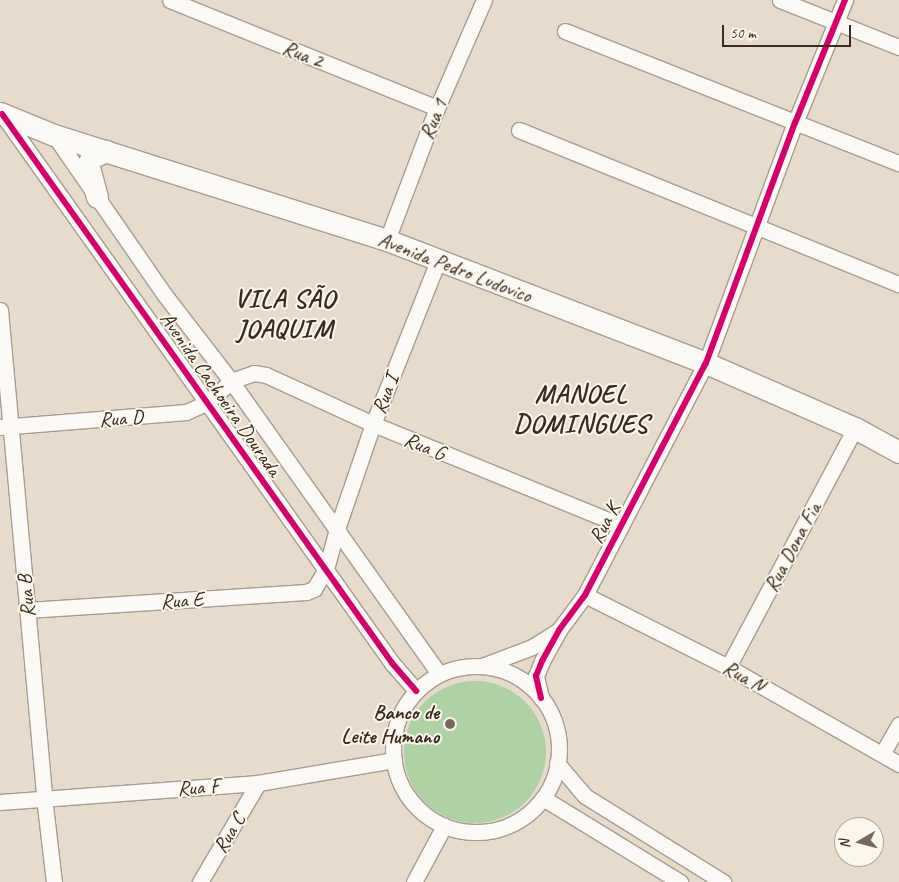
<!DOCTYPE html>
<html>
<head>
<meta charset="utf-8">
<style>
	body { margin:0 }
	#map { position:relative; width:899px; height:882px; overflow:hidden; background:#e7dbcb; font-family:Caveat,sans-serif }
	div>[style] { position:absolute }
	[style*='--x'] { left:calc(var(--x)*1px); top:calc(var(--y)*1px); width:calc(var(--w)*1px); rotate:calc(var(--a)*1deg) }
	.green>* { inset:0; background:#afd2a5 }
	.round { border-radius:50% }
	.roads { filter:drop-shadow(1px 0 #a69c91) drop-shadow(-1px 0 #a69c91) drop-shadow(0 1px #a69c91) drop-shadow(0 -1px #a69c91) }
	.street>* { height:15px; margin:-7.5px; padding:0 7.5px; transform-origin:7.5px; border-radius:7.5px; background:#fbfaf7 }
	.street>.ring { margin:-7.5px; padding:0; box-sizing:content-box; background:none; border:15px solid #fbfaf7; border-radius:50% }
	.secondary>* { height:21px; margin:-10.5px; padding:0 10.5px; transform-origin:10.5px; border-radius:10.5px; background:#fbfaf7 }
	.cycleway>* { height:6px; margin:-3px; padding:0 3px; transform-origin:3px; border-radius:3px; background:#d6006c }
	.dots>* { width:14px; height:14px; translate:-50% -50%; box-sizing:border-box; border:2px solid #fbf7ec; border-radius:50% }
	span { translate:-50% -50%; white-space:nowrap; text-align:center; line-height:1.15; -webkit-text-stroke:4px #fbf7ec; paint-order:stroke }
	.street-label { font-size:21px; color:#3b2a1e }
	.poi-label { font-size:21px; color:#3b2a1e; font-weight:700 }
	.right { translate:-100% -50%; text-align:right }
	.district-label { font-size:26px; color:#3b2a1e; font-weight:700; letter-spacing:1px }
	.north { position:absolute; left:834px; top:817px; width:50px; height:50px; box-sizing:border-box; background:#fbf7ec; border:1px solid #aea59a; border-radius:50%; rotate:262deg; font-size:14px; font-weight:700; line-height:20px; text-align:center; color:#3b2a1e }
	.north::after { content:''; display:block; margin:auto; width:18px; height:22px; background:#77685b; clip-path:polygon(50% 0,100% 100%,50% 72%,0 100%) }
	.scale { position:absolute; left:722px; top:25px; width:129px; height:22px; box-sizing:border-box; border:2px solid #3b2a1e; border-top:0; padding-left:6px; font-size:15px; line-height:18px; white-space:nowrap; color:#3b2a1e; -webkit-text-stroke:4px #fbf7ec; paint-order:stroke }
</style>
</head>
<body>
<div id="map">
	<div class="green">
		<div class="round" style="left:404px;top:681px;width:142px;height:142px"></div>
	</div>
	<div class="roads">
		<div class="street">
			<div style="--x:170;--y:0;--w:288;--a:22"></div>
			<div style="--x:780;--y:0;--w:128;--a:21.6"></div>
			<div style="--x:565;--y:31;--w:359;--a:21.6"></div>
			<div style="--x:2;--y:114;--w:580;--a:54.61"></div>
			<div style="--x:338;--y:587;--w:93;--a:54.6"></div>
			<div style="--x:392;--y:663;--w:37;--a:49"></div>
			<div style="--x:519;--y:130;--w:410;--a:22.1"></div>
			<div style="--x:54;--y:135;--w:193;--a:55.3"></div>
			<div style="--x:164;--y:294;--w:110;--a:52.4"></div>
			<div style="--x:231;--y:381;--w:359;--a:54.6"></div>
			<div style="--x:387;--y:240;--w:141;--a:-69.3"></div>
			<div style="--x:437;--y:108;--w:118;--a:-66.5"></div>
			<div style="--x:0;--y:310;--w:489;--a:84.8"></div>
			<div style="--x:44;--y:797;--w:86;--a:83.3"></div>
			<div style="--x:0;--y:427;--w:187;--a:-4.6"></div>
			<div style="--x:186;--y:412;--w:24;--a:-24"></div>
			<div style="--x:208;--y:402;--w:31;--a:-42"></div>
			<div style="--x:231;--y:381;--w:24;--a:-19"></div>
			<div style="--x:254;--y:373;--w:12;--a:9"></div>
			<div style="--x:266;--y:375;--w:118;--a:24.6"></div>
			<div style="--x:373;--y:424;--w:268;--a:22.2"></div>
			<div style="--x:585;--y:595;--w:160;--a:26.7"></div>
			<div style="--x:728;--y:667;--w:197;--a:29.6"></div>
			<div style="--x:27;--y:610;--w:280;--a:-3.7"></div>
			<div style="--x:306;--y:592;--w:9;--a:-21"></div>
			<div style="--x:314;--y:589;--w:23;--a:-59"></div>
			<div style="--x:326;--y:569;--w:41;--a:-74.6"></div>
			<div style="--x:337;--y:529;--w:111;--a:-71.1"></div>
			<div style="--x:373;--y:424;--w:175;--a:-68.3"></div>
			<div style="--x:482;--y:666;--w:53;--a:-20.8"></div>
			<div style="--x:532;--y:647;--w:31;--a:-32"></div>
			<div class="ring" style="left:393px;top:666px;width:151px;height:151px"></div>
			<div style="--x:728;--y:667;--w:271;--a:-62"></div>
			<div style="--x:541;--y:698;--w:23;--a:-103"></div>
			<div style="--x:536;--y:676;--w:16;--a:-68"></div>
			<div style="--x:542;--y:661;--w:35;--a:-61"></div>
			<div style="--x:559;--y:630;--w:44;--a:-53.4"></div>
			<div style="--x:585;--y:595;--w:262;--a:-62.5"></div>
			<div style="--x:706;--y:363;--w:256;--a:-69.7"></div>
			<div style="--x:795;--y:123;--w:133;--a:-67.9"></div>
			<div style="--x:882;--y:754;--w:34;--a:-60"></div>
			<div style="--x:557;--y:763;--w:43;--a:49.7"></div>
			<div style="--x:585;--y:796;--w:163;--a:31.9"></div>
			<div style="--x:543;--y:798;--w:161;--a:31.5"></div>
			<div style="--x:0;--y:802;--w:259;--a:-4.2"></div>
			<div style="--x:258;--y:783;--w:138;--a:-9.6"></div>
			<div style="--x:200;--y:882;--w:115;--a:-59.6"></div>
			<div style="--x:414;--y:882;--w:64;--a:-61.8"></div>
		</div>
		<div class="secondary">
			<div style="--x:0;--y:113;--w:58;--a:22.2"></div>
			<div style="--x:54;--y:135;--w:349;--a:17.5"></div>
			<div style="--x:387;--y:240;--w:342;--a:21.1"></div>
			<div style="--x:706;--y:363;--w:163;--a:23.6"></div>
			<div style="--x:855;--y:428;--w:50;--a:28.6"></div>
			<div style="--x:97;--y:197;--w:34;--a:-105"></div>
			<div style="--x:88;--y:164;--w:7;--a:-63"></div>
			<div style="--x:91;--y:158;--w:17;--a:-25"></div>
		</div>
	</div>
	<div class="cycleway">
		<div style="--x:2;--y:114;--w:580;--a:54.61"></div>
		<div style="--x:338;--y:587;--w:93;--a:54.6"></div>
		<div style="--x:392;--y:663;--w:37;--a:49"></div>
		<div style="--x:541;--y:698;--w:23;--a:-103"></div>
		<div style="--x:536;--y:676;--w:16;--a:-68"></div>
		<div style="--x:542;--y:661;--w:35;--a:-61"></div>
		<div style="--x:559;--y:630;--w:44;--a:-53.4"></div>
		<div style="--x:585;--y:595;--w:262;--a:-62.5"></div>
		<div style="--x:706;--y:363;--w:256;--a:-69.7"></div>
		<div style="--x:795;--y:123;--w:133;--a:-67.9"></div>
	</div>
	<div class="dots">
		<div style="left:450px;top:724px;background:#77685b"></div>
	</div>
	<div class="street-label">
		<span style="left:303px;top:54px;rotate:22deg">Rua 2</span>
		<span style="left:433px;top:119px;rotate:-68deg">Rua 1</span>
		<span style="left:455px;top:267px;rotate:21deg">Avenida Pedro Ludovico</span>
		<span style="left:221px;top:394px;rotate:55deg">Avenida Cachoeira Dourada</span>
		<span style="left:385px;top:394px;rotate:-69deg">Rua I</span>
		<span style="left:121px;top:418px;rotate:-4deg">Rua D</span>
		<span style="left:425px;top:446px;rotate:22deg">Rua G</span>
		<span style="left:604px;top:523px;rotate:-62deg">Rua K</span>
		<span style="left:792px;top:547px;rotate:-62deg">Rua Dona Fia</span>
		<span style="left:26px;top:596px;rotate:-95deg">Rua B</span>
		<span style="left:182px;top:600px;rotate:-4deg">Rua E</span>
		<span style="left:744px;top:676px;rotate:29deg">Rua N</span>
		<span style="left:198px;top:787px;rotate:-4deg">Rua F</span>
		<span style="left:229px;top:833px;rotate:-59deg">Rua C</span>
	</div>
	<div class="poi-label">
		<span class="right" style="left:439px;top:724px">Banco de<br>Leite Humano</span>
	</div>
	<div class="district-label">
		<span style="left:285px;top:314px">VILA SÃO<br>JOAQUIM</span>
		<span style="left:581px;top:409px">MANOEL<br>DOMINGUES</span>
	</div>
	<div class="north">N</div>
	<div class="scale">50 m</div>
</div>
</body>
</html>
